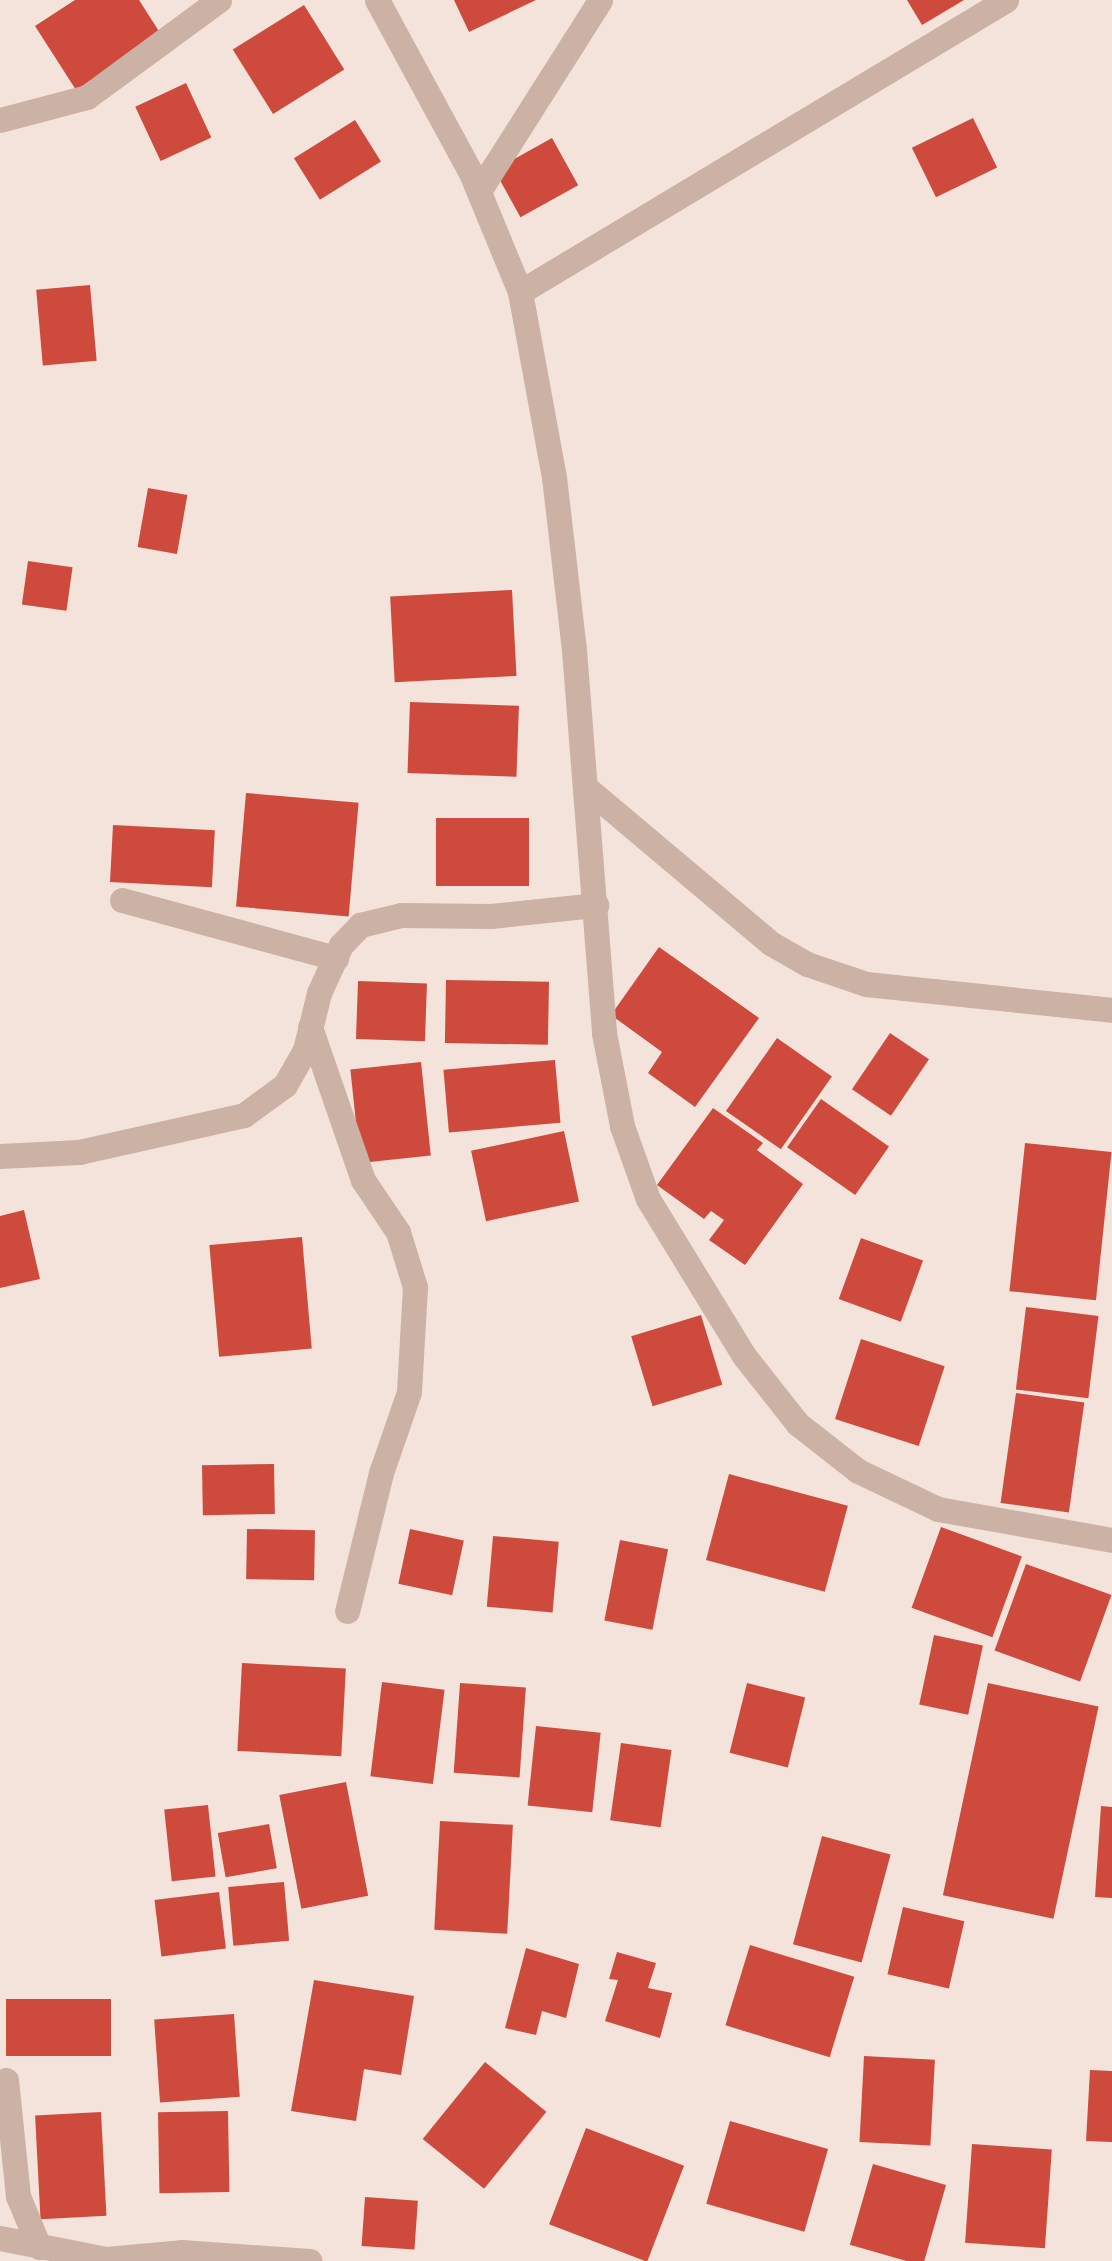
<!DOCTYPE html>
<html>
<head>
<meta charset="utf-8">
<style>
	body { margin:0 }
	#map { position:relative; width:1112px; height:2261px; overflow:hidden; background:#f3e3da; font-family:"Alegreya Sans",sans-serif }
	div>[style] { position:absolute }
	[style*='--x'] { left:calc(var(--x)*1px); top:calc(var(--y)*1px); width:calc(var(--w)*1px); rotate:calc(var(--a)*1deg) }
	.building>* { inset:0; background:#ce4a3d; transform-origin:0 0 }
	.minor>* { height:25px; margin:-12.5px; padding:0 12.5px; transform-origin:12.5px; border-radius:12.5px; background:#ccb1a5 }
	span { translate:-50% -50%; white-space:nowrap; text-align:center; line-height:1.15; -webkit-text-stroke:8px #fbeee6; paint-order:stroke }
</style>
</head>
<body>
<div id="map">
	<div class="building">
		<div style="clip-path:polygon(75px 0,139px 0,162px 36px,76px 90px,35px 26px)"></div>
		<div style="clip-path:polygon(454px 0,536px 0,469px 32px)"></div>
		<div style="clip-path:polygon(907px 0,964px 0,922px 25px)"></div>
		<div style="left:304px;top:5px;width:76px;height:84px;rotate:58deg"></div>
		<div style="left:186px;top:83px;width:60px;height:56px;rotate:65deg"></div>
		<div style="left:973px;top:118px;width:55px;height:68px;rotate:64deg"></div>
		<div style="left:355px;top:120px;width:49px;height:72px;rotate:58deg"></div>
		<div style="left:552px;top:138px;width:54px;height:66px;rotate:61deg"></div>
		<div style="left:90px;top:285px;width:76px;height:54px;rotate:85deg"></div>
		<div style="left:148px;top:488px;width:40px;height:60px;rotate:10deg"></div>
		<div style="left:28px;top:561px;width:45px;height:44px;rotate:8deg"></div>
		<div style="left:512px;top:590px;width:86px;height:122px;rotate:87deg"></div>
		<div style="left:410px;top:702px;width:109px;height:71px;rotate:2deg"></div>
		<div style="left:246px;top:793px;width:113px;height:114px;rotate:5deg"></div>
		<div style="left:436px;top:818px;width:93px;height:68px"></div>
		<div style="left:113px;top:825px;width:102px;height:57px;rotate:3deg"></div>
		<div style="clip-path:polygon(659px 947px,759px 1018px,695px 1107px,648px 1073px,662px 1052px,611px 1015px)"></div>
		<div style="left:446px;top:980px;width:103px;height:63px;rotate:1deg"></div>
		<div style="left:358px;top:981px;width:69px;height:58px;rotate:2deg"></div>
		<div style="left:890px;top:1033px;width:47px;height:68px;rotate:34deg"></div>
		<div style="left:777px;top:1038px;width:67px;height:89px;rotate:35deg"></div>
		<div style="left:555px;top:1060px;width:63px;height:112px;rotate:85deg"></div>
		<div style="left:421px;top:1062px;width:94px;height:71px;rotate:84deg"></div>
		<div style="left:821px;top:1099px;width:83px;height:59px;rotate:35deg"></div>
		<div style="clip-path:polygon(713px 1108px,763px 1143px,757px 1150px,803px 1184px,745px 1265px,709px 1240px,724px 1220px,711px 1211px,704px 1219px,657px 1185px)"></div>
		<div style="left:564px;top:1131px;width:72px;height:95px;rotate:78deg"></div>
		<div style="left:1025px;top:1143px;width:87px;height:149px;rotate:6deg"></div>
		<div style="clip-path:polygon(24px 1210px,40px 1279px,0 1288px,0 1216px)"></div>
		<div style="left:302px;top:1237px;width:112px;height:93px;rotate:85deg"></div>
		<div style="left:861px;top:1238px;width:66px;height:65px;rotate:20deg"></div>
		<div style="left:1026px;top:1307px;width:73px;height:83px;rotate:7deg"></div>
		<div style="left:701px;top:1315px;width:73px;height:73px;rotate:73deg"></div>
		<div style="left:861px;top:1339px;width:88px;height:84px;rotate:18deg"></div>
		<div style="left:1016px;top:1393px;width:69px;height:111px;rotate:8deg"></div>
		<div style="left:274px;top:1464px;width:50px;height:72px;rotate:89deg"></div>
		<div style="left:729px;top:1474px;width:123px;height:89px;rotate:15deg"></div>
		<div style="left:941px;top:1527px;width:86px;height:86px;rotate:20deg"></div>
		<div style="left:247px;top:1529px;width:68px;height:50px;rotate:1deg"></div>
		<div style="left:410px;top:1529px;width:55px;height:56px;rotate:12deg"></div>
		<div style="left:493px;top:1536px;width:66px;height:71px;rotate:5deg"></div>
		<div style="left:620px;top:1540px;width:49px;height:82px;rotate:11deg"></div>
		<div style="left:1026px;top:1564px;width:91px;height:92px;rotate:20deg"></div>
		<div style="left:934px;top:1635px;width:50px;height:71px;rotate:12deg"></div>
		<div style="left:242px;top:1663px;width:104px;height:88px;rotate:3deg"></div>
		<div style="left:382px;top:1682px;width:63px;height:95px;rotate:7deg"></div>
		<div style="left:460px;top:1683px;width:66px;height:90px;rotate:4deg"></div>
		<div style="left:747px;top:1683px;width:60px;height:72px;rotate:14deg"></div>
		<div style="left:988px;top:1683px;width:113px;height:217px;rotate:12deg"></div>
		<div style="left:536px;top:1726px;width:65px;height:80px;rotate:6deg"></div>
		<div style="left:621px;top:1743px;width:51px;height:78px;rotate:8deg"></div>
		<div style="left:346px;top:1782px;width:116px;height:68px;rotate:79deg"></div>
		<div style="left:208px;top:1805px;width:72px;height:44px;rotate:84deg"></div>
		<div style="clip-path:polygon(1101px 1806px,1112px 1807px,1112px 1898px,1095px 1897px)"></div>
		<div style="left:440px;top:1821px;width:73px;height:109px;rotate:3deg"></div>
		<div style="left:269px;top:1824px;width:45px;height:52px;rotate:80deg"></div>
		<div style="left:822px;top:1836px;width:71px;height:112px;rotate:15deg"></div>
		<div style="left:284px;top:1882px;width:59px;height:56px;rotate:85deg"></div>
		<div style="left:219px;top:1892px;width:57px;height:65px;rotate:83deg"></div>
		<div style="left:903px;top:1907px;width:63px;height:69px;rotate:13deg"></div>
		<div style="left:750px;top:1945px;width:109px;height:84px;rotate:17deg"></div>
		<div style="clip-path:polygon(526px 1948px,579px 1964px,566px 2018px,542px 2011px,536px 2035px,505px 2028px)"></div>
		<div style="clip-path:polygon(617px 1952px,656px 1963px,648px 1988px,672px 1993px,660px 2038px,605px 2021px,618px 1980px,609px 1979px)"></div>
		<div style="clip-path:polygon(314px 1980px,414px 1996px,401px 2075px,364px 2069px,356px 2121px,291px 2111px)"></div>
		<div style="left:111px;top:1999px;width:57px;height:105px;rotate:90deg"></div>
		<div style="left:234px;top:2014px;width:83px;height:80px;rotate:86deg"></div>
		<div style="left:864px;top:2056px;width:71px;height:86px;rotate:3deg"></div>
		<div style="left:485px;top:2062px;width:79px;height:99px;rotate:39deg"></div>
		<div style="clip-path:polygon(1090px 2070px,1112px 2071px,1112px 2142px,1086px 2141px)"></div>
		<div style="left:228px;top:2111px;width:81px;height:70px;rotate:89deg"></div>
		<div style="left:101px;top:2112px;width:104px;height:66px;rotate:87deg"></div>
		<div style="left:730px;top:2121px;width:102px;height:86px;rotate:16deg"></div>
		<div style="left:586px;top:2128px;width:105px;height:103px;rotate:21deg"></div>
		<div style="left:972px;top:2144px;width:80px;height:99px;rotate:4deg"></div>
		<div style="left:873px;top:2164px;width:76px;height:84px;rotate:16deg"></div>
		<div style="left:365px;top:2197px;width:53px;height:49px;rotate:4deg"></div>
	</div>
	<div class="minor">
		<div style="--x:377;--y:0;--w:197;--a:61.5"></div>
		<div style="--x:471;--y:173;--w:129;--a:67.6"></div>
		<div style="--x:520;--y:292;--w:188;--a:79.6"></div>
		<div style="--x:554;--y:477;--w:174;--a:83.4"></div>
		<div style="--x:574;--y:650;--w:384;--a:85.5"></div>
		<div style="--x:604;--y:1033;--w:95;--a:79"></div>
		<div style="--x:622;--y:1126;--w:77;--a:70.4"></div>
		<div style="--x:648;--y:1199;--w:185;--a:58.5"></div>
		<div style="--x:745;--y:1357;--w:85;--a:51.7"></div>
		<div style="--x:798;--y:1424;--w:76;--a:38.1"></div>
		<div style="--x:858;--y:1471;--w:89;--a:25.4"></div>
		<div style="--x:938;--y:1509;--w:177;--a:10.1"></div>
		<div style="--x:0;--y:120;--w:90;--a:-14.8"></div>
		<div style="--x:87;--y:97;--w:164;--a:-36.3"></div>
		<div style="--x:479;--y:191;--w:226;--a:-57.6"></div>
		<div style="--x:520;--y:292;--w:567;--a:-31"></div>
		<div style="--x:590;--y:791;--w:238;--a:40.1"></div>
		<div style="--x:772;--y:944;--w:40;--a:29.7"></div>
		<div style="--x:807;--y:964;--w:62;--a:18.7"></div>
		<div style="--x:866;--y:984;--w:247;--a:6"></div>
		<div style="--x:122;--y:900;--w:222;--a:15.2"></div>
		<div style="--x:310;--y:1027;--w:162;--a:70.9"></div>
		<div style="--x:363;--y:1180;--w:63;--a:56.1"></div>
		<div style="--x:398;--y:1232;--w:58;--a:72.8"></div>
		<div style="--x:415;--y:1287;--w:105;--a:93.3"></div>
		<div style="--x:409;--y:1392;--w:86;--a:109.1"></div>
		<div style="--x:381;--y:1473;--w:142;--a:103.8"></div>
		<div style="--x:0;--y:1156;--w:79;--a:-2.9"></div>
		<div style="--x:79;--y:1152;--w:169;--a:-12.6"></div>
		<div style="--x:244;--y:1115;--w:51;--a:-36.2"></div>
		<div style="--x:285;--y:1085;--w:40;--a:-60.3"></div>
		<div style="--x:305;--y:1050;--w:59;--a:-76.2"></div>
		<div style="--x:319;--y:993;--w:53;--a:-65.4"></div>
		<div style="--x:341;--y:945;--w:28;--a:-46"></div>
		<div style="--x:360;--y:925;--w:42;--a:-13.7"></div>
		<div style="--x:401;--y:915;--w:90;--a:0.6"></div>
		<div style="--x:491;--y:916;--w:106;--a:-6"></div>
		<div style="--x:6;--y:2080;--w:117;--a:84.1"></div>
		<div style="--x:18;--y:2196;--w:55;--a:67.6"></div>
		<div style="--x:0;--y:2238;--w:108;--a:11.2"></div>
		<div style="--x:106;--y:2259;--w:75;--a:-5.3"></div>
		<div style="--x:181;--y:2252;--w:129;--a:4"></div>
	</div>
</div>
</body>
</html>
